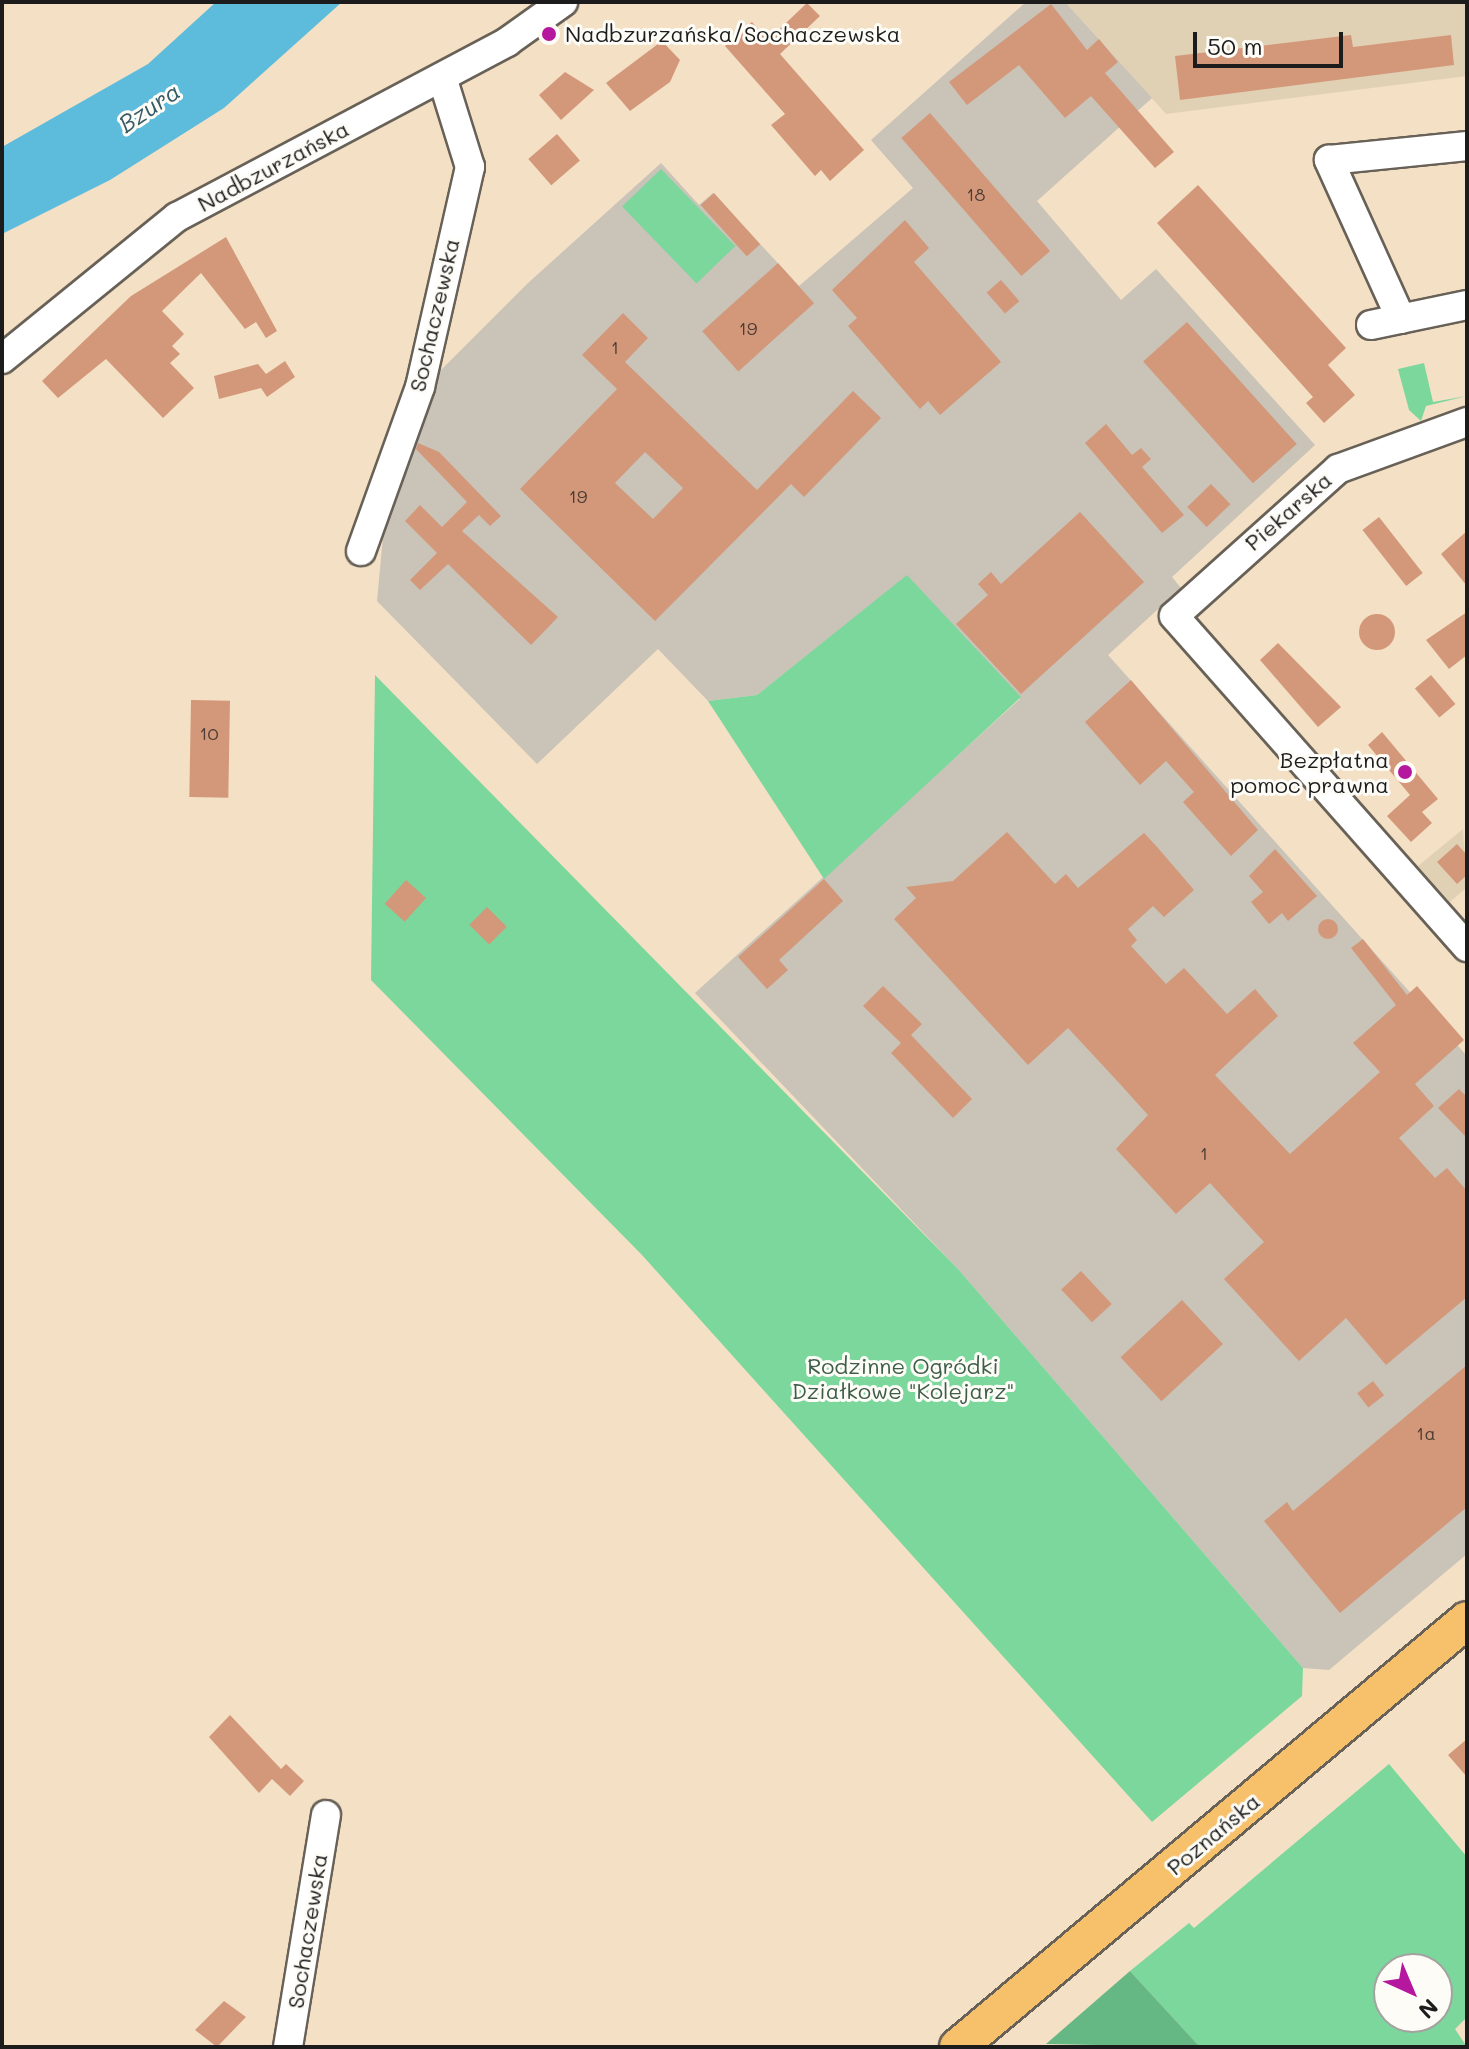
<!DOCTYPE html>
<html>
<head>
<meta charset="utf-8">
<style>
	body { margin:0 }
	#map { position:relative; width:1469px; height:2049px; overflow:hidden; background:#f4e0c4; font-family:Mali,sans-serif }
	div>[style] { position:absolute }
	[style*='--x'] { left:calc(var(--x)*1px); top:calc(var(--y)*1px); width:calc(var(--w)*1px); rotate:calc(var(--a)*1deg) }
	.built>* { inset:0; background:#e1d1b4 }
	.industrial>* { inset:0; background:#c9c3b8 }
	.green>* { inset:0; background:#7cd79d; transform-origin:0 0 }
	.forest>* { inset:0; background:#65b884 }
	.water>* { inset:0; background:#5dbbdb }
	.building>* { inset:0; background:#d3987a; transform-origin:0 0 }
	.round { border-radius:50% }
	.roads { filter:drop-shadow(2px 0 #686157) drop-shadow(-2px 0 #686157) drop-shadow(0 2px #686157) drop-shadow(0 -2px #686157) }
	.minor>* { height:28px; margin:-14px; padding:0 14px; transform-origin:14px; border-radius:14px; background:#fff }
	.major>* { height:36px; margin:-18px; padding:0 18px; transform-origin:18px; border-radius:18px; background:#f7c06b }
	.dots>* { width:22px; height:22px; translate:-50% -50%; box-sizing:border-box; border:4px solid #fdfcf7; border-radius:50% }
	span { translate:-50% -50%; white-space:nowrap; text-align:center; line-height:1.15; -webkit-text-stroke:6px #fdfcf7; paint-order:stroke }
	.number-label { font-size:18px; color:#4a3b34 }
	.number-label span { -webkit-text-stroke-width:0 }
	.poi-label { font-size:22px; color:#1c1c1c }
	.left { translate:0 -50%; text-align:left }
	.right { translate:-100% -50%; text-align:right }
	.street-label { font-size:22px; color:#1c1c1c }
	.park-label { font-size:22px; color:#3e5d49 }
	.water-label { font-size:24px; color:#365c68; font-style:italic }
	.frame { position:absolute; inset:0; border:4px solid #1c1c1c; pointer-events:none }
	.north { position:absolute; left:1373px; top:1953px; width:80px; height:80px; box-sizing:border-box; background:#fdfcf7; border:2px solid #a3a29f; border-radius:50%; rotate:136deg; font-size:22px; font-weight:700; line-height:32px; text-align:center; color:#1c1c1c }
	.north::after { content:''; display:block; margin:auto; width:28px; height:36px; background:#b5179e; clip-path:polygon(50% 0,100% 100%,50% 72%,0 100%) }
	.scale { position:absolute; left:1193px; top:32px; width:150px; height:36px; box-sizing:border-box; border:4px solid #1c1c1c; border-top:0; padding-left:10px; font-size:24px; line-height:28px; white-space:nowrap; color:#1c1c1c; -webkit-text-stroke:6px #fdfcf7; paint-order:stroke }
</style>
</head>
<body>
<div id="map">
	<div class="built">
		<div style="clip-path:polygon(1065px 2px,1467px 2px,1467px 76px,1166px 114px)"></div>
		<div style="clip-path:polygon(1463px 829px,1467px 887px,1450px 902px,1418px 866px)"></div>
	</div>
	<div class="industrial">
		<div style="clip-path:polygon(1026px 2px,1065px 2px,1152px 98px,1037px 201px,1121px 300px,1156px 269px,1315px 445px,1172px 577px,1181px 588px,1108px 655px,1467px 1056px,1467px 1554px,1329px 1670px,1303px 1668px,958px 1269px,695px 993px,1020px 699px,907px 576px,757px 695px,708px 701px,658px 649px,537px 764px,377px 601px,383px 537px,438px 373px,527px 284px,661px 163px,699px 205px,713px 193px,799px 286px,913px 188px,871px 140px)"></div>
	</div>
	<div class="green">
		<div style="left:661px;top:169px;width:107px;height:54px;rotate:46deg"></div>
		<div style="clip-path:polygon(1424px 363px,1433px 402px,1467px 396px,1426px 406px,1421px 421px,1409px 410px,1398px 369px)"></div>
		<div style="clip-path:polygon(907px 575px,1021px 697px,824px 879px,708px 701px,757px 695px)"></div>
		<div style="clip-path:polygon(375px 675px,958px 1269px,1303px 1668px,1302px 1696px,1152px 1822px,642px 1255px,371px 980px)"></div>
		<div style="clip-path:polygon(evenodd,1389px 1764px,1467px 1857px,1467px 2017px,1455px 2029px,1467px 2047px,1200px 2047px,1130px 1971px,1189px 1923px,1194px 1928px,1389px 1764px,1389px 1969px,1437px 1969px,1437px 2017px,1389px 2017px,1389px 1969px)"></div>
	</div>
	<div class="forest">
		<div style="clip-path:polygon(1130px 1971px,1200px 2047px,1046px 2044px,1092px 2004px)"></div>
	</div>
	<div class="water">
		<div style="clip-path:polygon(216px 2px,342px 2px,224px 108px,110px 180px,2px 234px,2px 147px,148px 64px)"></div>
	</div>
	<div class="building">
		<div style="clip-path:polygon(807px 3px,820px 16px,780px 54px,864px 150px,830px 181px,821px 170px,815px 176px,771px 125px,785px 114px,725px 46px,752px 22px,768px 40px)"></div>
		<div style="clip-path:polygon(1051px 4px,1087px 50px,1099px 39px,1118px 62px,1105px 73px,1174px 152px,1155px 168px,1091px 96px,1065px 118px,1019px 65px,967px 105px,949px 82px)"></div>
		<div style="clip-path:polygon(1351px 35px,1353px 47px,1451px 35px,1454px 65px,1180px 100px,1175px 56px)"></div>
		<div style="clip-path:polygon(662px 41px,680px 60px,670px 82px,630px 111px,606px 83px)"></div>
		<div style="clip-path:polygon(565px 72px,594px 90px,561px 120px,539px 95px)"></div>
		<div style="left:930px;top:113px;width:183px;height:38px;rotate:49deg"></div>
		<div style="left:557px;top:134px;width:35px;height:38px;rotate:49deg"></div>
		<div style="clip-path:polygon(1198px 185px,1346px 348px,1328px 365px,1355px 395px,1324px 423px,1306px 403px,1313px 397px,1157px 223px)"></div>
		<div style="left:714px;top:193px;width:69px;height:18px;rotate:48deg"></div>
		<div style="clip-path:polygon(905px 220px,929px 248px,914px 262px,1001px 362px,940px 415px,928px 401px,920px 409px,848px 326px,857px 318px,832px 290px)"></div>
		<div style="clip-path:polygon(226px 237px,277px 331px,266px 338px,256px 322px,245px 329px,201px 273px,162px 311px,184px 334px,172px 346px,180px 354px,170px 363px,194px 388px,163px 418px,106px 359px,58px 398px,42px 381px,131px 296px)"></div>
		<div style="left:778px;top:263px;width:54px;height:102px;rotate:48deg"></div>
		<div style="left:1001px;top:280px;width:28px;height:19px;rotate:49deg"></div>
		<div style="clip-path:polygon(evenodd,623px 313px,648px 338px,625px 362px,757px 490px,853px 391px,881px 418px,804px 497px,791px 484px,655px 621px,520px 489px,617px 389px,582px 355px,623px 313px,645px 452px,683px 488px,653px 519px,615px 483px,645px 452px)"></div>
		<div style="left:1187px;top:322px;width:164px;height:59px;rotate:48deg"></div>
		<div style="clip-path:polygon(285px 361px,295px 377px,267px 397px,261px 388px,219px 399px,214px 376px,258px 364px,266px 374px)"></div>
		<div style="clip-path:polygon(1106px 424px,1132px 455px,1141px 448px,1151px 459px,1142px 467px,1184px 515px,1162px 533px,1085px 443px)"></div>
		<div style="clip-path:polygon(418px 443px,439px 452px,501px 516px,490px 526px,479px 515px,462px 531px,558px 617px,531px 645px,448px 564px,420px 590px,410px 580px,437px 553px,405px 521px,420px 505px,442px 527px,467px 502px,416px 449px)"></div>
		<div style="left:1211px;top:484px;width:28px;height:33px;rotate:46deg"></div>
		<div style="clip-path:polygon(1080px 512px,1144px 582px,1021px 694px,956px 624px,988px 595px,978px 584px,991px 572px,1001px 584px)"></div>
		<div style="left:1379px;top:517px;width:71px;height:21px;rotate:52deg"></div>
		<div style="clip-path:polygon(1467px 531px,1467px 586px,1441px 554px)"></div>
		<div style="clip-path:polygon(1467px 612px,1467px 655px,1449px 669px,1426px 640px)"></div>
		<div class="round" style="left:1359px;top:614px;width:36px;height:36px"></div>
		<div style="clip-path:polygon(1278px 643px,1341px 707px,1318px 727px,1260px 660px)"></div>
		<div style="left:1431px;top:675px;width:38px;height:21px;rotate:50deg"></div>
		<div style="clip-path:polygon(1131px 680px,1258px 830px,1231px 856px,1183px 802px,1194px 792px,1166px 761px,1140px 785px,1085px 722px)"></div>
		<div style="left:191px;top:700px;width:39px;height:97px;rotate:1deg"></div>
		<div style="clip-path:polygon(1382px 732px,1438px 799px,1422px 812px,1432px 823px,1411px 842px,1387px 816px,1410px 795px,1368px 745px)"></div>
		<div style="clip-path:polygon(1007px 832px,1055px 884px,1066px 874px,1078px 888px,1144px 833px,1158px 848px,1194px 890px,1164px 917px,1153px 906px,1128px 929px,1137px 940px,1131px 946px,1166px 984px,1184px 968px,1227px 1014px,1255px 989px,1278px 1016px,1215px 1075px,1290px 1154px,1380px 1072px,1353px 1043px,1396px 1005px,1351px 948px,1363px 939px,1407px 995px,1417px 986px,1464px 1040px,1415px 1084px,1434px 1106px,1399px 1138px,1435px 1178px,1447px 1168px,1467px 1191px,1467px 1297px,1386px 1365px,1346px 1318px,1299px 1361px,1224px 1279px,1264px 1242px,1210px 1183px,1176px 1214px,1116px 1149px,1148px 1115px,1120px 1084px,1068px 1028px,1028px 1065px,894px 919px,916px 898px,906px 887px,953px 881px)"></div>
		<div style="clip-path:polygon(1457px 844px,1467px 855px,1467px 875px,1457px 884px,1437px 862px)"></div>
		<div style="clip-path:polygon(1275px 849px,1317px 896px,1288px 921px,1282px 913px,1269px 924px,1251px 902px,1263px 892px,1249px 876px)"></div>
		<div style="clip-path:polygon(824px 879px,843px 901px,779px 960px,788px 970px,767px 989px,738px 957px)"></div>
		<div style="left:406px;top:880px;width:27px;height:32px;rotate:42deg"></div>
		<div style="left:487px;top:907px;width:28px;height:25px;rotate:45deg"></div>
		<div class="round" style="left:1318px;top:919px;width:20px;height:20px"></div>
		<div style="clip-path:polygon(883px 986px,922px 1024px,911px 1035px,972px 1099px,953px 1118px,891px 1053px,901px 1043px,863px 1006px)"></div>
		<div style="clip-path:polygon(1459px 1089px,1467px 1097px,1467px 1138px,1438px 1108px)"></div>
		<div style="left:1081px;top:1271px;width:45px;height:27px;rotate:47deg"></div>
		<div style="left:1182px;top:1300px;width:60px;height:84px;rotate:47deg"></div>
		<div style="clip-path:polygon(1467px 1365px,1467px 1507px,1340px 1613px,1264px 1521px,1287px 1502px,1293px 1511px)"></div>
		<div style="left:1373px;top:1381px;width:18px;height:20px;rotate:52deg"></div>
		<div style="clip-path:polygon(230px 1715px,281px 1769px,286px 1764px,304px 1781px,290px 1796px,272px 1779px,259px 1793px,209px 1737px)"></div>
		<div style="clip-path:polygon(1467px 1739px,1467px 1777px,1448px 1755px)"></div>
		<div style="clip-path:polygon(224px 2001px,246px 2017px,217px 2047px,195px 2030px)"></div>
	</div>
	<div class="roads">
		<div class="minor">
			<div style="--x:1401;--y:319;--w:175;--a:-114.4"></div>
			<div style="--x:1329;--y:160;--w:139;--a:-5.8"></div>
			<div style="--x:1371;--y:325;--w:98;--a:-11.8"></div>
			<div style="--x:2;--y:359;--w:225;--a:-39.1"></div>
			<div style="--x:177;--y:217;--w:374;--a:-27.9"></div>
			<div style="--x:507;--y:42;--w:69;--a:-35.5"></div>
			<div style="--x:1467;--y:422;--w:137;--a:160"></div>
			<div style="--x:1338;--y:469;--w:220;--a:138.1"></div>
			<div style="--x:1174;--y:616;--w:442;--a:48.5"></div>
			<div style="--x:361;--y:551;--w:174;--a:-70.2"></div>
			<div style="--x:420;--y:387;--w:226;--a:-77.2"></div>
			<div style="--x:470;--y:167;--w:94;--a:-107.3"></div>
			<div style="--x:288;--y:2047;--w:235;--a:-80.7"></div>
		</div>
		<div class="major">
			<div style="--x:958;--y:2047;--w:664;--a:-39.99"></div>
		</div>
	</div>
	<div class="dots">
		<div style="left:549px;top:34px;background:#b5179e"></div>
		<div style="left:1405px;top:772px;background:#b5179e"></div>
	</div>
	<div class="number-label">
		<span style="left:976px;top:194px">18</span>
		<span style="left:748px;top:328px">19</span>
		<span style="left:615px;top:347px">1</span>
		<span style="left:578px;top:496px">19</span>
		<span style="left:209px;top:733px">10</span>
		<span style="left:1204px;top:1153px">1</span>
		<span style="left:1426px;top:1433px">1a</span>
	</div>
	<div class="poi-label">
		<span class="left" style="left:565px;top:34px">Nadbzurzańska/Sochaczewska</span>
		<span class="right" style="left:1389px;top:772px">Bezpłatna<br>pomoc prawna</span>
	</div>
	<div class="street-label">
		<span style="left:273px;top:166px;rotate:-28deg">Nadbzurzańska</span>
		<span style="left:434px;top:315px;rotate:-77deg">Sochaczewska</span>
		<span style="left:1288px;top:511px;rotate:-41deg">Piekarska</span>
		<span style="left:1213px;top:1834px;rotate:-40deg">Poznańska</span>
		<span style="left:307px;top:1931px;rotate:-81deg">Sochaczewska</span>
	</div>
	<div class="park-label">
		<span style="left:903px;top:1378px">Rodzinne Ogródki<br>Działkowe "Kolejarz"</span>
	</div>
	<div class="water-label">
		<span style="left:149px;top:107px;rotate:-34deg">Bzura</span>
	</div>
	<div class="frame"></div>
	<div class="north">N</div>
	<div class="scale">50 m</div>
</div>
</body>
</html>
